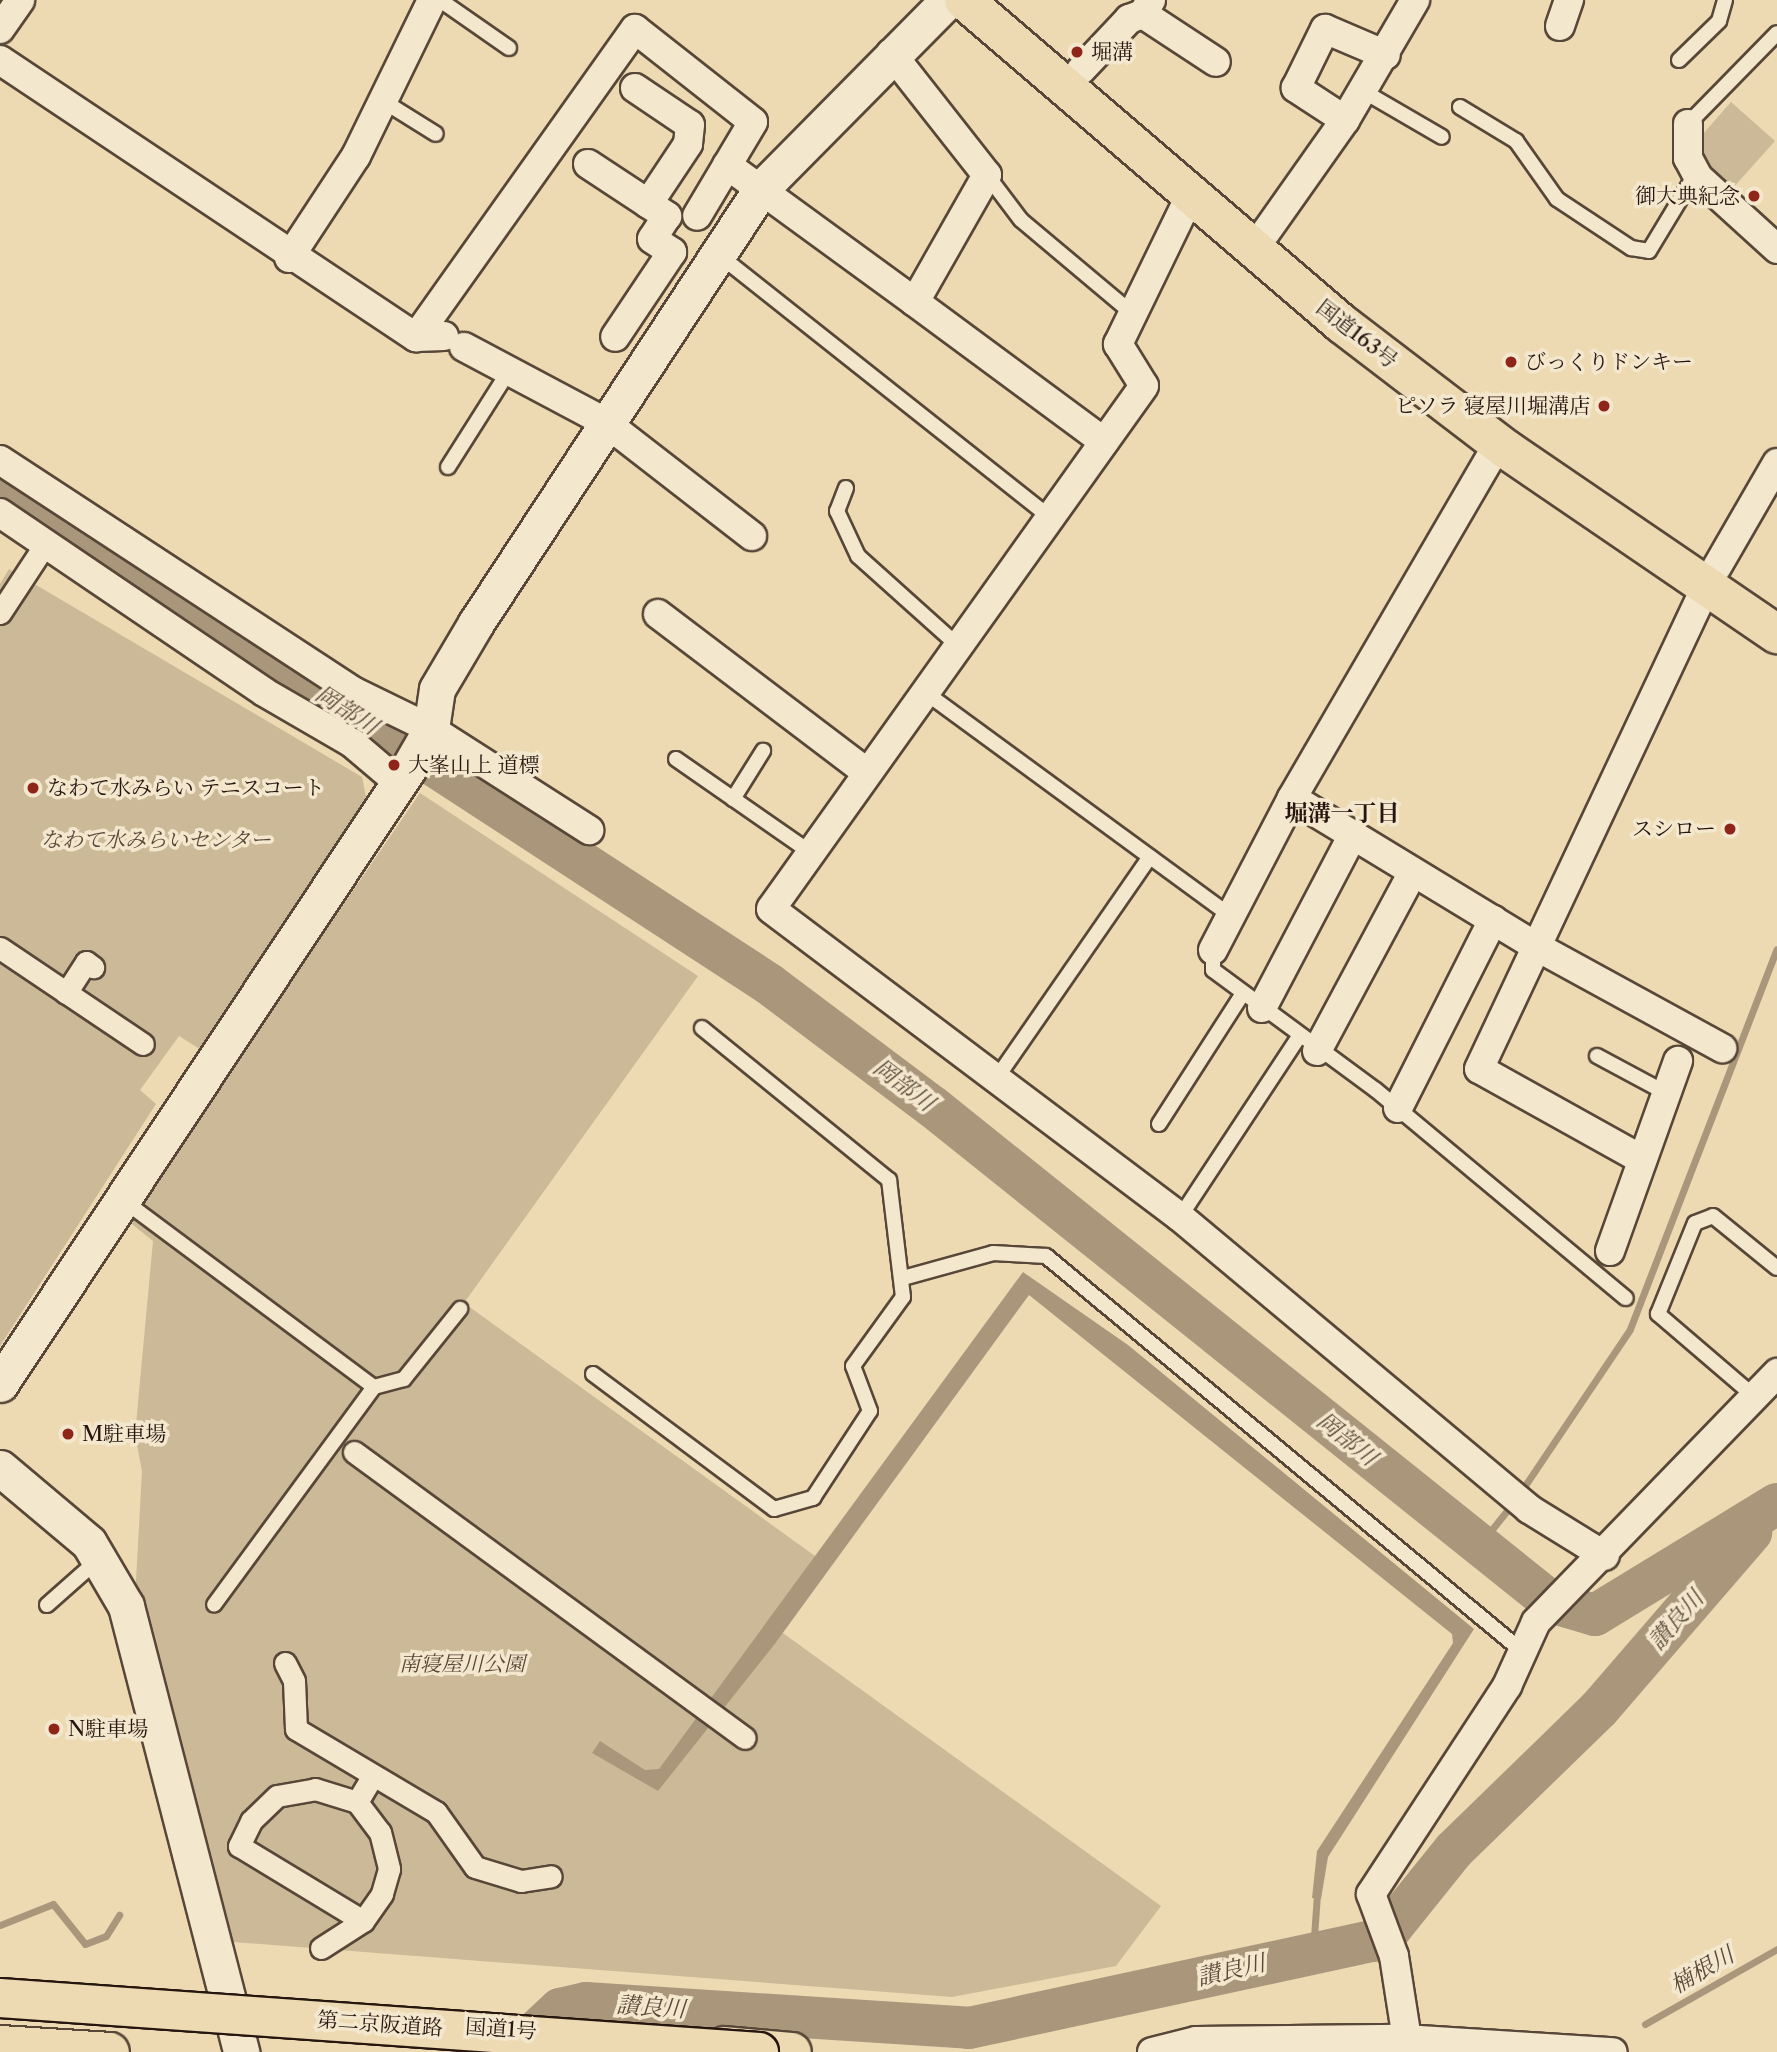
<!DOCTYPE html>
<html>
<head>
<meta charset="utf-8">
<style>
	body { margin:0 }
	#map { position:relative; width:1777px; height:2052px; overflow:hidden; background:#eddab3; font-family:"Libre Caslon Text","Noto Serif JP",serif }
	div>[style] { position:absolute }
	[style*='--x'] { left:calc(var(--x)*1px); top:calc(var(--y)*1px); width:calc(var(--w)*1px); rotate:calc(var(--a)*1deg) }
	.green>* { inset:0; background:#cbb997 }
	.water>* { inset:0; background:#aa977b }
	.stream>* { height:7px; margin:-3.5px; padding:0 3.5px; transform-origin:3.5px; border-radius:3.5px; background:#aa977b }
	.river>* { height:42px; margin:-21px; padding:0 21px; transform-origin:21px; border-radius:21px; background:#aa977b }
	.roads { filter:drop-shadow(2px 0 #584738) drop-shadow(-2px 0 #584738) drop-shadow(0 2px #584738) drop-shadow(0 -2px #584738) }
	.service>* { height:14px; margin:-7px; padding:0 7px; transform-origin:7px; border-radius:7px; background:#f3e7ce }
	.pedestrian>* { height:21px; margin:-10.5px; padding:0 10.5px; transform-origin:10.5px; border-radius:10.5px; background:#f3e7ce }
	.minor>* { height:28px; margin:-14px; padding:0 14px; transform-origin:14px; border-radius:14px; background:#f3e7ce }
	.tertiary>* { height:35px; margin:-17.5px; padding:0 17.5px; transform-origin:17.5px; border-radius:17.5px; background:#f3e7ce }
	.trunk>* { height:38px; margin:-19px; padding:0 19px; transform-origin:19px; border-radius:19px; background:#eddab3 }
	.motorway>* { height:38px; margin:-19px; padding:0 19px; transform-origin:19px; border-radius:19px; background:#eddab3 }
	.bridges { filter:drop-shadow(2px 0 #27160f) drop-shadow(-2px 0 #27160f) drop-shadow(0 2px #27160f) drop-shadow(0 -2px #27160f) }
	.motorway-bridge>* { height:38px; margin:-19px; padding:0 19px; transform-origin:19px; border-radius:19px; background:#eddab3 }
	.dots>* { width:19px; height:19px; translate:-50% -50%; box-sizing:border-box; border:4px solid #f3e7ce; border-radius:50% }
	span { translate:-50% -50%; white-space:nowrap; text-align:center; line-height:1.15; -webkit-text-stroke:7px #f3e7ce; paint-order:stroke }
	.poi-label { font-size:21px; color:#27160f }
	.left { translate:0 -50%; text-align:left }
	.right { translate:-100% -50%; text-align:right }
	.street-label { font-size:21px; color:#27160f }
	.park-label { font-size:21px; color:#584738; font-style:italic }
	.water-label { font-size:23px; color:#5b4a3a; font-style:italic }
	.neighbourhood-label { font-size:23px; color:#27160f; font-weight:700 }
</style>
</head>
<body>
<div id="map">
	<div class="green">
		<div style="clip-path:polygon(1731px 102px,1775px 141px,1732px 189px,1700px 160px,1695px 143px)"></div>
		<div style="clip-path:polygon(9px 569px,362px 777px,366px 797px,206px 1053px,179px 1036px,140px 1090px,156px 1104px,0 1346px,0 584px)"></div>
		<div style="clip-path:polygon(420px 793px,698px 976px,464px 1303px,815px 1556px,769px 1623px,1161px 1906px,1116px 1966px,952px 1997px,233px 1942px,135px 1599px,142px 1471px,135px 1435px,153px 1241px,127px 1220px)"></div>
	</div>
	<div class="water">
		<div style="clip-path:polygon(1023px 1272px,1128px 1345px,1474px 1629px,1328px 1857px,1321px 1899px,1312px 1898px,1317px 1851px,1453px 1643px,1452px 1634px,1029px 1295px,774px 1645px,658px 1791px,592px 1753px,600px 1741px,645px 1770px,659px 1769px)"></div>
	</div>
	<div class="stream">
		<div style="--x:1520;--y:1493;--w:197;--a:-56.1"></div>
		<div style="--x:1630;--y:1329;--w:407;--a:-68.9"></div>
		<div style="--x:1481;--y:1543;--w:51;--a:-51.3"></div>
		<div style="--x:0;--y:1925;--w:57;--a:-21.6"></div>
		<div style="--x:53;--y:1904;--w:51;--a:51.3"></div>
		<div style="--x:85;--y:1944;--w:22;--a:-21"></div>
		<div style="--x:106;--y:1936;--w:25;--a:-58"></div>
		<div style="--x:1313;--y:1951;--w:57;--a:-86"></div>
		<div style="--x:1645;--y:2024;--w:152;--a:-29.6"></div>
	</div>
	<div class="river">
		<div style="--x:0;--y:483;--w:918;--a:33.08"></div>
		<div style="--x:769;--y:984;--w:205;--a:36.9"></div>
		<div style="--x:933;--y:1107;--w:792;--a:38.69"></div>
		<div style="--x:1551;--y:1602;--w:46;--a:16.5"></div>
		<div style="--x:1595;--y:1615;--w:213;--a:-31.4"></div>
		<div style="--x:514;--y:2052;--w:63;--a:-43.1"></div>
		<div style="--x:560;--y:2009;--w:27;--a:-13"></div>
		<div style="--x:586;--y:2003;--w:384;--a:3.7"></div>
		<div style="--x:969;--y:2028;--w:413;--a:-12.2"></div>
		<div style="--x:1373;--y:1941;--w:24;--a:-36"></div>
		<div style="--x:1392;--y:1927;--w:99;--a:-51.2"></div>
		<div style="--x:1454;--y:1850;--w:202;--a:-44.2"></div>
		<div style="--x:1599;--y:1709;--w:233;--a:-49.2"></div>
	</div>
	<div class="roads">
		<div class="service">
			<div style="--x:440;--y:0;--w:84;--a:34.8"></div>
			<div style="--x:1679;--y:60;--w:56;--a:-44.3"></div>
			<div style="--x:1719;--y:21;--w:22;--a:-74"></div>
			<div style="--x:1363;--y:91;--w:91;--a:30.2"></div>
			<div style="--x:383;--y:101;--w:62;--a:31.9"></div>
			<div style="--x:1460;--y:107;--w:66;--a:31.3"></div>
			<div style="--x:1516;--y:141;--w:71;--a:54.7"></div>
			<div style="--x:1557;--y:199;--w:89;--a:33.5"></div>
			<div style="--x:1631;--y:248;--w:18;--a:9"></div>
			<div style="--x:1649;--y:251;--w:91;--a:-58.9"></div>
			<div style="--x:1688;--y:124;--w:127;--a:-45.6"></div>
			<div style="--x:987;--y:175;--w:56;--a:52.9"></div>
			<div style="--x:1021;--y:220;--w:146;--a:40"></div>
			<div style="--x:719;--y:255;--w:419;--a:38.4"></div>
			<div style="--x:448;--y:467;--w:114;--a:-57.6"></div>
			<div style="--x:846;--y:488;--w:25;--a:111"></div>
			<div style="--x:837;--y:511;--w:50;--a:65"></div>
			<div style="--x:858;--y:556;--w:132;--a:41.9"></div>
			<div style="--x:922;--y:690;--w:383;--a:36.2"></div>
			<div style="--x:676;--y:759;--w:163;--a:34.8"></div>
			<div style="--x:733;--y:799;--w:57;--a:-58"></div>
			<div style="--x:1213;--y:950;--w:20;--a:90"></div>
			<div style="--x:1213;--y:970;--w:202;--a:36.4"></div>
			<div style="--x:1376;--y:1090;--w:325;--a:39.8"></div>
			<div style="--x:1597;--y:1056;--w:78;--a:28.2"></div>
			<div style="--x:996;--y:1079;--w:270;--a:-55.3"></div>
			<div style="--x:1159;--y:1124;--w:156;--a:-57.3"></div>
			<div style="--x:123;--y:1200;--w:313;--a:36.7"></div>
			<div style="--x:374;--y:1387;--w:270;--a:126.3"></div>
			<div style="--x:1180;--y:1217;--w:214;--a:-56.6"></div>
			<div style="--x:903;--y:1278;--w:93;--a:-15.5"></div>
			<div style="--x:993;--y:1253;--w:53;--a:3.2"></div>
			<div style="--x:1046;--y:1256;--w:620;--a:39.7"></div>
			<div style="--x:593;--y:1374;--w:226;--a:36.7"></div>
			<div style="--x:774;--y:1509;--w:41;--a:-15.8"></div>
			<div style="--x:813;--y:1498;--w:104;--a:-56.8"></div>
			<div style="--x:870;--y:1411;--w:48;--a:-110.7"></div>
			<div style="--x:853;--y:1366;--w:85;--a:-54.1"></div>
			<div style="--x:903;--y:1297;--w:118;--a:-96.8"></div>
			<div style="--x:889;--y:1180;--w:241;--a:-140.9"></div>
			<div style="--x:374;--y:1387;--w:31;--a:-15"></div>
			<div style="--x:404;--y:1379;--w:90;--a:-51.3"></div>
			<div style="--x:1755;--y:1397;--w:128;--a:-139.4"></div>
			<div style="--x:1658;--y:1314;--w:98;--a:-67.9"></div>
			<div style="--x:1695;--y:1223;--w:19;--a:-21"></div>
			<div style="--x:1713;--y:1216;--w:82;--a:39.1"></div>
			<div style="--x:47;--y:1605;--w:69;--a:-41.5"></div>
		</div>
		<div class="pedestrian">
			<div style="--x:0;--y:613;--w:84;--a:-56.7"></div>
			<div style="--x:0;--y:948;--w:172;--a:33.9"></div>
			<div style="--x:66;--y:993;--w:37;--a:-57"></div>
			<div style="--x:86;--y:962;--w:9;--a:36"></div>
			<div style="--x:354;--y:1452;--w:484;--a:36.2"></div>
			<div style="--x:285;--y:1663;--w:20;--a:63"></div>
			<div style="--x:294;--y:1681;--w:48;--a:87.6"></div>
			<div style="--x:296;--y:1729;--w:163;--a:30.7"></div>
			<div style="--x:436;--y:1812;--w:67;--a:54.7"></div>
			<div style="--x:475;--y:1867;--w:48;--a:16.9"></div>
			<div style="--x:521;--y:1881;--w:30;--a:-9"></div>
			<div style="--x:357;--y:1802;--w:38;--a:53"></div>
			<div style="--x:380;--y:1832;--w:38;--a:76"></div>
			<div style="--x:389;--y:1869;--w:26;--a:106"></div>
			<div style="--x:382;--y:1894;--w:33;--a:125"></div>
			<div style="--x:363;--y:1921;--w:145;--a:-148.8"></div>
			<div style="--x:239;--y:1846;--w:28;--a:-64"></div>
			<div style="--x:251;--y:1821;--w:36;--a:-44"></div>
			<div style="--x:277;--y:1796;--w:39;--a:-10"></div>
			<div style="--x:315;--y:1789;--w:44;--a:17.2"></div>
			<div style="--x:357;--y:1802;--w:31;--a:-59"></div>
			<div style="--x:321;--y:1948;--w:50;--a:-32.7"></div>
		</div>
		<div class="minor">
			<div style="--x:1151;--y:0;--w:16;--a:120"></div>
			<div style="--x:1143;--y:14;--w:87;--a:33.3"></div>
			<div style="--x:1560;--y:26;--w:28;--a:-71"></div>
			<div style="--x:0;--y:29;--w:35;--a:-55"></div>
			<div style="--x:891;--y:53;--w:155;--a:51.8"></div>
			<div style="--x:987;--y:175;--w:146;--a:119.6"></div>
			<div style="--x:915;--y:302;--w:235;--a:36.5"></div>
			<div style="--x:0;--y:60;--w:500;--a:33.7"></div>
			<div style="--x:416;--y:337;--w:28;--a:-2"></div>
			<div style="--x:1081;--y:70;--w:70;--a:-46.7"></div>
			<div style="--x:1129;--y:19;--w:15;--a:-20"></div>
			<div style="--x:635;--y:88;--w:66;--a:33.9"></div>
			<div style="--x:690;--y:125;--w:19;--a:96"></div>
			<div style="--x:688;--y:144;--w:72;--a:123.7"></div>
			<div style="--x:1345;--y:120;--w:59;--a:-146.9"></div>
			<div style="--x:1296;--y:88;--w:66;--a:-63.8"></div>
			<div style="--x:1325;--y:29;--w:66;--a:23.1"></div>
			<div style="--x:1688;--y:124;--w:34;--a:90"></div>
			<div style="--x:1688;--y:158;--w:21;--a:62"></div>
			<div style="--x:1698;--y:177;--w:107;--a:42.3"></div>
			<div style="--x:588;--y:164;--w:95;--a:33.4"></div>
			<div style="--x:667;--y:216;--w:27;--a:123"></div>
			<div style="--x:652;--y:239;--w:24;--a:33"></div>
			<div style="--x:672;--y:252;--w:102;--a:123.8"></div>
			<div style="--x:727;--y:165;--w:233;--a:36.1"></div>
			<div style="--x:1190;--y:196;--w:165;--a:115.9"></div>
			<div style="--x:1118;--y:344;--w:49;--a:58.2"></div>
			<div style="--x:1144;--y:386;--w:642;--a:125.5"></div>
			<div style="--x:771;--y:909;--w:512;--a:36.98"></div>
			<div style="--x:1180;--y:1217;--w:455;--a:39.9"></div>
			<div style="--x:1529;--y:1509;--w:89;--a:31.7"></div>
			<div style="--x:1266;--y:232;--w:137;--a:-54.8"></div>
			<div style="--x:1345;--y:120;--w:139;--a:-59.7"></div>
			<div style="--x:289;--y:258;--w:122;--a:-56.7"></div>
			<div style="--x:356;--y:156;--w:174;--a:-64"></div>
			<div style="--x:416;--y:337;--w:378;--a:-54.6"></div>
			<div style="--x:635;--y:29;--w:150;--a:38.2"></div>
			<div style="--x:753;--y:122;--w:109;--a:120.8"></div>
			<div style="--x:464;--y:347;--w:160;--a:28"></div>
			<div style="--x:605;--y:422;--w:186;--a:37.8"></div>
			<div style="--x:0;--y:460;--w:424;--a:33.2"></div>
			<div style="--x:355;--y:692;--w:85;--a:26"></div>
			<div style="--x:431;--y:729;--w:188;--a:32.6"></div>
			<div style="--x:0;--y:513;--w:319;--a:34.1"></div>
			<div style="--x:264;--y:692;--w:102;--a:30.1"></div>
			<div style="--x:352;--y:743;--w:60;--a:40.3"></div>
			<div style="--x:1717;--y:567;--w:120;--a:-60"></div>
			<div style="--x:658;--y:614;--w:260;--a:37.2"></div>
			<div style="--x:1292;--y:798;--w:289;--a:31.3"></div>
			<div style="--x:1539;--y:948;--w:209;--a:28.7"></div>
			<div style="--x:1213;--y:950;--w:171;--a:-62.5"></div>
			<div style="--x:1292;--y:798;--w:411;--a:-59.8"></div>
			<div style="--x:1262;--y:1008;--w:195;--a:-62.3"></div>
			<div style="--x:1317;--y:1051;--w:203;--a:-61.8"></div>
			<div style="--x:1398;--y:1108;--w:211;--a:-63.2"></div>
			<div style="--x:1641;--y:1159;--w:185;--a:-150.9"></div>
			<div style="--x:1479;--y:1069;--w:531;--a:-64.79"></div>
			<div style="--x:1610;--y:1251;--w:202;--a:-70.3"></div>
			<div style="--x:1152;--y:2052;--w:45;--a:-14"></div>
			<div style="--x:1196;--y:2041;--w:208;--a:-0.6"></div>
			<div style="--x:1404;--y:2039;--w:209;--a:3.6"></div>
			<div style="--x:1409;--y:2052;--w:97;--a:-98.9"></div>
			<div style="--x:1394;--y:1956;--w:66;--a:-110.4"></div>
			<div style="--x:1371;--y:1894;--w:249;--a:-56.8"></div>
			<div style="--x:1507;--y:1686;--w:70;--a:-65.6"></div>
			<div style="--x:1536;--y:1622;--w:347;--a:-45.9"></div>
		</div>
		<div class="tertiary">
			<div style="--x:0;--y:1384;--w:738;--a:-56.44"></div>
			<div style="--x:408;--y:769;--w:46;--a:-60.1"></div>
			<div style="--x:431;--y:729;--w:40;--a:-81.5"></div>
			<div style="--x:437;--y:689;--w:77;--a:-59.4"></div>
			<div style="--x:476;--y:623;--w:519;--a:-56.71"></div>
			<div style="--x:761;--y:189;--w:266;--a:-45.3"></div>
			<div style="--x:0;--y:1468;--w:116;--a:40.1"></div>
			<div style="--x:89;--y:1543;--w:73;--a:59.6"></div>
			<div style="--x:126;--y:1606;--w:461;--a:75.5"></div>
		</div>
		<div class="trunk">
			<div style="--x:964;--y:0;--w:498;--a:40.6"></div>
			<div style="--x:1342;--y:324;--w:208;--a:37.4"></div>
			<div style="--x:1507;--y:450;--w:327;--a:34.3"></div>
			<div style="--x:725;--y:2046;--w:67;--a:5.1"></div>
		</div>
		<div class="motorway">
			<div style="--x:0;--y:2045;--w:110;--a:3.6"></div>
		</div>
	</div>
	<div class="bridges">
		<div class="motorway-bridge">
			<div style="--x:0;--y:1998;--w:761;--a:4.07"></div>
		</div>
	</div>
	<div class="dots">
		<div style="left:1077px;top:52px;background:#8f2418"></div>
		<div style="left:1754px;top:196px;background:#8f2418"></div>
		<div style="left:1511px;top:362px;background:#8f2418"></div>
		<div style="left:1604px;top:406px;background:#8f2418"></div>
		<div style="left:394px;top:765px;background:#8f2418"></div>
		<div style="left:33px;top:788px;background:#8f2418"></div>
		<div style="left:1730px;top:829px;background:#8f2418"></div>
		<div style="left:68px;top:1434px;background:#8f2418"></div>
		<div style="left:54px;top:1729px;background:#8f2418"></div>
	</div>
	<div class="poi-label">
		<span class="left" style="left:1091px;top:52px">堀溝</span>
		<span class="right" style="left:1740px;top:196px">御大典紀念</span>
		<span class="left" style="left:1525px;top:362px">びっくりドンキー</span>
		<span class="right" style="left:1590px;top:406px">ピソラ 寝屋川堀溝店</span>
		<span class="left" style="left:408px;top:765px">大峯山上 道標</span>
		<span class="left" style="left:47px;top:788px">なわて水みらい テニスコート</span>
		<span class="right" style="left:1716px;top:829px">スシロー</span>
		<span class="left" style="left:82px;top:1434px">M駐車場</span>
		<span class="left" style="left:68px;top:1729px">N駐車場</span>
	</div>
	<div class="street-label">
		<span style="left:1357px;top:334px;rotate:38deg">国道163号</span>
		<span style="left:380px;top:2024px;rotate:4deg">第二京阪道路</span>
		<span style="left:501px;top:2029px;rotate:4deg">国道1号</span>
	</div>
	<div class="park-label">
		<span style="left:156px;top:840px">なわて水みらいセンター</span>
		<span style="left:462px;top:1664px">南寝屋川公園</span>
	</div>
	<div class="water-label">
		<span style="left:347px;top:710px;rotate:33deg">岡部川</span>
		<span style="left:904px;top:1085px;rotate:37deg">岡部川</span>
		<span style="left:1347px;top:1439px;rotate:39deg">岡部川</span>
		<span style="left:1676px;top:1620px;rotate:-49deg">讃良川</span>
		<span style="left:1231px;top:1970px;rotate:-13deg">讃良川</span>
		<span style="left:1702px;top:1970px;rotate:-30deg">楠根川</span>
		<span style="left:651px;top:2007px;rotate:4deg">讃良川</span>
	</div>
	<div class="neighbourhood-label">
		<span style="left:1342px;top:813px">堀溝一丁目</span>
	</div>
</div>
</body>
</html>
